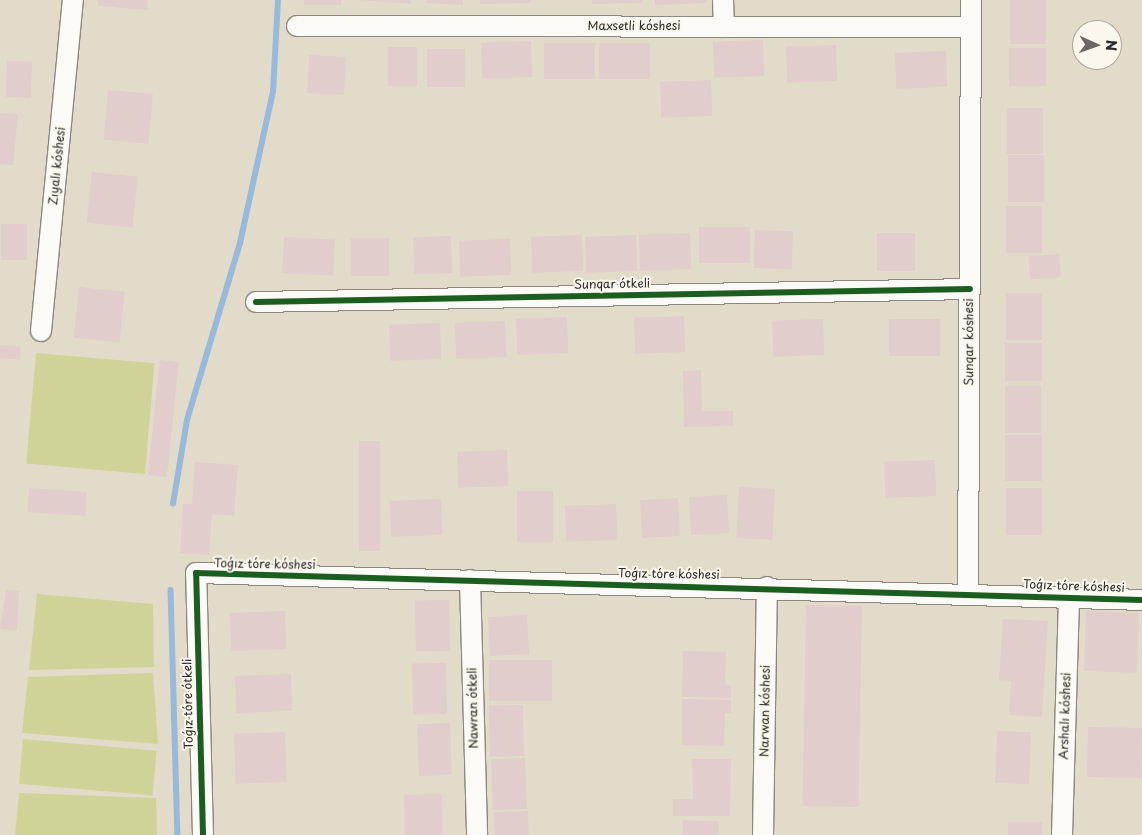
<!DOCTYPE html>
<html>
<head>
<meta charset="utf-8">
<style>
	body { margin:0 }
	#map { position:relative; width:1142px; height:835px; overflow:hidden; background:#e3dbc9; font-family:"Playpen Sans",sans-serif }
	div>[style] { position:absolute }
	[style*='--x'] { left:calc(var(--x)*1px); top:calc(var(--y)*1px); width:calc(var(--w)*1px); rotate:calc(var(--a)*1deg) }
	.green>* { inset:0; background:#cfd398; transform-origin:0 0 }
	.stream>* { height:5.5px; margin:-2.75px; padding:0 2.75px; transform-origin:2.75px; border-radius:2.75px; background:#97b9da }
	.building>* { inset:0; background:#e0cdcc; transform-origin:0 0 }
	.roads { filter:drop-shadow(1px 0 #8d887f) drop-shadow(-1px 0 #8d887f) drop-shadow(0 1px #8d887f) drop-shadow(0 -1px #8d887f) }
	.street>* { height:20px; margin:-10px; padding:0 10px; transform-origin:10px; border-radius:10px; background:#fbfaf7 }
	.cycleway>* { height:6px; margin:-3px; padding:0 3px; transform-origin:3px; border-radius:3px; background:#1b5e20 }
	span { translate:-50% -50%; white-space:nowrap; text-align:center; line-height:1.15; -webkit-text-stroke:4px #fbf7ec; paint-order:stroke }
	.street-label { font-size:12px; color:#2b2b2b }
	.north { position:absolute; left:1072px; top:20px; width:50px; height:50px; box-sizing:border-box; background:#fbf7ec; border:1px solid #a8a59f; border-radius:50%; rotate:92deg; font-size:14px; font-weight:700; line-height:20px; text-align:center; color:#2b2b2b }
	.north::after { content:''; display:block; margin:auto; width:18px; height:22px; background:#6b6962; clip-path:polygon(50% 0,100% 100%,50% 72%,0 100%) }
</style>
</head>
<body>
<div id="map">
	<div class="green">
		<div style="left:36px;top:353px;width:119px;height:111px;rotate:5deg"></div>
		<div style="clip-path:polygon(37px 594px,153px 604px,154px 667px,29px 670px)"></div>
		<div style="clip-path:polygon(153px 673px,158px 744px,22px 733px,28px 677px)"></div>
		<div style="left:23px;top:739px;width:134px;height:45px;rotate:5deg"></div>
		<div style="clip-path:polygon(19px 793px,156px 798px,157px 835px,15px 835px)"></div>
	</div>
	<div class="stream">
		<div style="--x:173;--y:504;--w:85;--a:-80.5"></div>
		<div style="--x:187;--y:420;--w:185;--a:-73.3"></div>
		<div style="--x:240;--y:243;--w:155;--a:-77.7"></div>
		<div style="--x:273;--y:92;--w:92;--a:-86.9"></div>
		<div style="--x:171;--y:590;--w:245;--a:88.4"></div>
	</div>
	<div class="building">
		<div style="clip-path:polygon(98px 0,148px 0,147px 10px,98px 6px)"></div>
		<div style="left:304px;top:0;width:37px;height:5px"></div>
		<div style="clip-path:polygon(359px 0,411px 0,411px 4px)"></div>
		<div style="clip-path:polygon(426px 0,463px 0,463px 5px,426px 3px)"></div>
		<div style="clip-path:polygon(480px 0,531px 0,531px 3px,480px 4px)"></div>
		<div style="clip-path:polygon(592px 0,642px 0,642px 3px,592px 4px)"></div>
		<div style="clip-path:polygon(655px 0,706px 0,706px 3px,655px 5px)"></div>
		<div style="left:1010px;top:0;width:36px;height:44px"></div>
		<div style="left:763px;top:40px;width:36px;height:50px;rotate:88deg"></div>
		<div style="left:531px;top:41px;width:36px;height:50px;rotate:88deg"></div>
		<div style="left:595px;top:43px;width:36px;height:51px;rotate:90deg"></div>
		<div style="left:650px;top:43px;width:36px;height:51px;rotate:90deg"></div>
		<div style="left:836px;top:45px;width:36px;height:50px;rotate:88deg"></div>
		<div style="left:388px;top:47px;width:29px;height:39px"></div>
		<div style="left:1009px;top:48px;width:37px;height:38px"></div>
		<div style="left:465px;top:49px;width:38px;height:38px;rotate:90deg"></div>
		<div style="left:946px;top:51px;width:36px;height:51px;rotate:88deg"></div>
		<div style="left:309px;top:55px;width:37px;height:38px;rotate:3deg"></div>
		<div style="left:7px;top:61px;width:25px;height:36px;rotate:2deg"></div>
		<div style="left:711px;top:80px;width:36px;height:51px;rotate:88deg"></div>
		<div style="left:108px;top:90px;width:45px;height:50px;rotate:5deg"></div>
		<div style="left:1007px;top:108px;width:36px;height:46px"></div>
		<div style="clip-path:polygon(0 113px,18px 114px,13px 165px,0 164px)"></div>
		<div style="left:1044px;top:155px;width:47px;height:36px;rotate:90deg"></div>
		<div style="left:92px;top:172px;width:46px;height:51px;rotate:6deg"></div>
		<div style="left:1042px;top:206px;width:47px;height:36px;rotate:90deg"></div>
		<div style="left:1px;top:224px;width:26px;height:36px"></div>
		<div style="left:750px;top:227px;width:36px;height:51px;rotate:90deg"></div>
		<div style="left:755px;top:230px;width:38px;height:38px;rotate:2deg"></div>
		<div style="left:690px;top:233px;width:36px;height:51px;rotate:88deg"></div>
		<div style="left:877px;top:233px;width:38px;height:38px"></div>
		<div style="left:582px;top:235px;width:36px;height:51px;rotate:88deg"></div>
		<div style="left:636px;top:235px;width:36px;height:51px;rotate:88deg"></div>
		<div style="left:451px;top:236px;width:37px;height:38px;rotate:88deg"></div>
		<div style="left:284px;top:237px;width:51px;height:36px;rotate:3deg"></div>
		<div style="left:389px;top:238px;width:38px;height:38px;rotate:90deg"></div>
		<div style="left:510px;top:239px;width:36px;height:51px;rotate:88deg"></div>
		<div style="left:1059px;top:254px;width:23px;height:31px;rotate:85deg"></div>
		<div style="left:79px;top:287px;width:46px;height:51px;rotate:6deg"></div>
		<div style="left:1006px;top:293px;width:36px;height:47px"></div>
		<div style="left:684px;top:316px;width:36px;height:50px;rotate:88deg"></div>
		<div style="left:567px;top:317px;width:36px;height:51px;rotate:88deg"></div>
		<div style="left:823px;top:319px;width:36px;height:51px;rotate:88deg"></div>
		<div style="left:940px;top:319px;width:37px;height:51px;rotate:90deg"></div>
		<div style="left:505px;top:321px;width:36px;height:50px;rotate:88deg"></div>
		<div style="left:440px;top:323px;width:36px;height:51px;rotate:88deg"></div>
		<div style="left:1005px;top:343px;width:37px;height:38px"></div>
		<div style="left:0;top:345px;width:21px;height:13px;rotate:5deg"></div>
		<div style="left:160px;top:360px;width:19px;height:116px;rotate:6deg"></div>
		<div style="clip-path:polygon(701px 370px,702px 411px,733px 411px,733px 426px,684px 427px,683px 371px)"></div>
		<div style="left:1005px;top:386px;width:36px;height:47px"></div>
		<div style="left:1005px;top:435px;width:37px;height:46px"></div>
		<div style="left:359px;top:441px;width:21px;height:110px"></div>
		<div style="left:507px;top:450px;width:36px;height:50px;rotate:88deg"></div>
		<div style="left:935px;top:460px;width:36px;height:51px;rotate:88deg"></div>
		<div style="clip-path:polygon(195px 462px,238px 465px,234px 516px,212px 514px,209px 555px,180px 553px,183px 504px,192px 504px)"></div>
		<div style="left:739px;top:487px;width:36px;height:51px;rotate:3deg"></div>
		<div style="left:29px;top:488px;width:58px;height:24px;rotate:4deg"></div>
		<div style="left:1006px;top:488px;width:36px;height:47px"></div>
		<div style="left:517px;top:491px;width:36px;height:51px"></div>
		<div style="left:727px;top:495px;width:38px;height:38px;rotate:87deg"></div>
		<div style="left:678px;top:498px;width:38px;height:38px;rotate:87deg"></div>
		<div style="left:441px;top:499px;width:36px;height:51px;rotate:88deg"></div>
		<div style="left:616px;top:504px;width:36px;height:51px;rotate:88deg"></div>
		<div style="clip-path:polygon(6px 590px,19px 591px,17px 630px,0 629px)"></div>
		<div style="left:449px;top:600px;width:51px;height:34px;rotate:89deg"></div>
		<div style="left:806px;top:605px;width:56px;height:201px;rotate:1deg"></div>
		<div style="left:285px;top:611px;width:38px;height:55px;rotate:88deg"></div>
		<div style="left:1086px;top:611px;width:53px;height:60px;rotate:2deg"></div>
		<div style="left:527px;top:615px;width:39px;height:39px;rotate:87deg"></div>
		<div style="clip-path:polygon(1003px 619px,1048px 621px,1042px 717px,1009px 715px,1011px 681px,999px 680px)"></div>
		<div style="clip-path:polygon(683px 651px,726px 652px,725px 685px,731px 685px,731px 698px,682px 697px)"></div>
		<div style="left:552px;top:660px;width:41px;height:63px;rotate:90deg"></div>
		<div style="left:446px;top:663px;width:51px;height:34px;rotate:89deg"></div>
		<div style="left:291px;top:674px;width:37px;height:56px;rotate:88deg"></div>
		<div style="clip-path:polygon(682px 699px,731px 700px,731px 713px,725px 713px,724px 746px,682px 745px)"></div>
		<div style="left:523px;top:705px;width:51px;height:34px;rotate:89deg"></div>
		<div style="left:450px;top:723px;width:52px;height:33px;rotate:88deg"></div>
		<div style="left:1088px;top:727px;width:54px;height:50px;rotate:1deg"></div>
		<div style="left:997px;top:731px;width:34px;height:52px;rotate:2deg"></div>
		<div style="left:285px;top:732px;width:50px;height:51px;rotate:88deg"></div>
		<div style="left:525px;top:758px;width:51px;height:34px;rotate:88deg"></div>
		<div style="clip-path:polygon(692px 759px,731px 759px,730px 816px,673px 816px,673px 799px,693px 799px)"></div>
		<div style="left:442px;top:794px;width:41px;height:38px;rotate:89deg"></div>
		<div style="left:528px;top:811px;width:24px;height:34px;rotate:88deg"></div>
		<div style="left:683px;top:820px;width:36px;height:15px;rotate:2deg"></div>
		<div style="left:1008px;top:822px;width:34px;height:13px"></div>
	</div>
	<div class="roads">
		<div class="street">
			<div style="--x:723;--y:0;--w:27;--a:88"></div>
			<div style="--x:297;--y:26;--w:674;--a:0.09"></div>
			<div style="--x:256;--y:302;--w:714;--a:-1.04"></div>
			<div style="--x:41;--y:331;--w:333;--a:-84.5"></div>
			<div style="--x:470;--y:580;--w:255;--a:88.4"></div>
			<div style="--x:968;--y:594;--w:594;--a:-89.71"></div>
			<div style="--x:203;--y:835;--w:262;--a:-91.5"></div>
			<div style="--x:196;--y:573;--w:946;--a:1.63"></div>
			<div style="--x:763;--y:835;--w:248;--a:-89.1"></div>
			<div style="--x:1062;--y:835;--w:238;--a:-88.3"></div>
		</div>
	</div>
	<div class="cycleway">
		<div style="--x:256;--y:302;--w:714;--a:-1.04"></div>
		<div style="--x:203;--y:835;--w:262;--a:-91.5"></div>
		<div style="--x:196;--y:573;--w:946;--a:1.63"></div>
	</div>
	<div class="street-label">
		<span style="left:634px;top:26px">Maxsetli kóshesi</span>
		<span style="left:57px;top:166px;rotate:-84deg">Zıyalı kóshesi</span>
		<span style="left:612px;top:284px;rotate:-1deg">Sunqar ótkeli</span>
		<span style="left:969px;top:342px;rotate:-90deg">Sunqar kóshesi</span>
		<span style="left:265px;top:564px;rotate:1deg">Toǵız tóre kóshesi</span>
		<span style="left:669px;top:574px;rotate:1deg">Toǵız tóre kóshesi</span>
		<span style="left:1074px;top:586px;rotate:2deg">Toǵız tóre kóshesi</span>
		<span style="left:188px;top:704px;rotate:-91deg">Toǵız tóre ótkeli</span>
		<span style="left:473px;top:708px;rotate:-91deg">Nawran ótkeli</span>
		<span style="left:765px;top:711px;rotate:-89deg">Narwan kóshesi</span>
		<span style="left:1065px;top:716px;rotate:-88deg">Arshalı kóshesi</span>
	</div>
	<div class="north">N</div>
</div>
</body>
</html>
